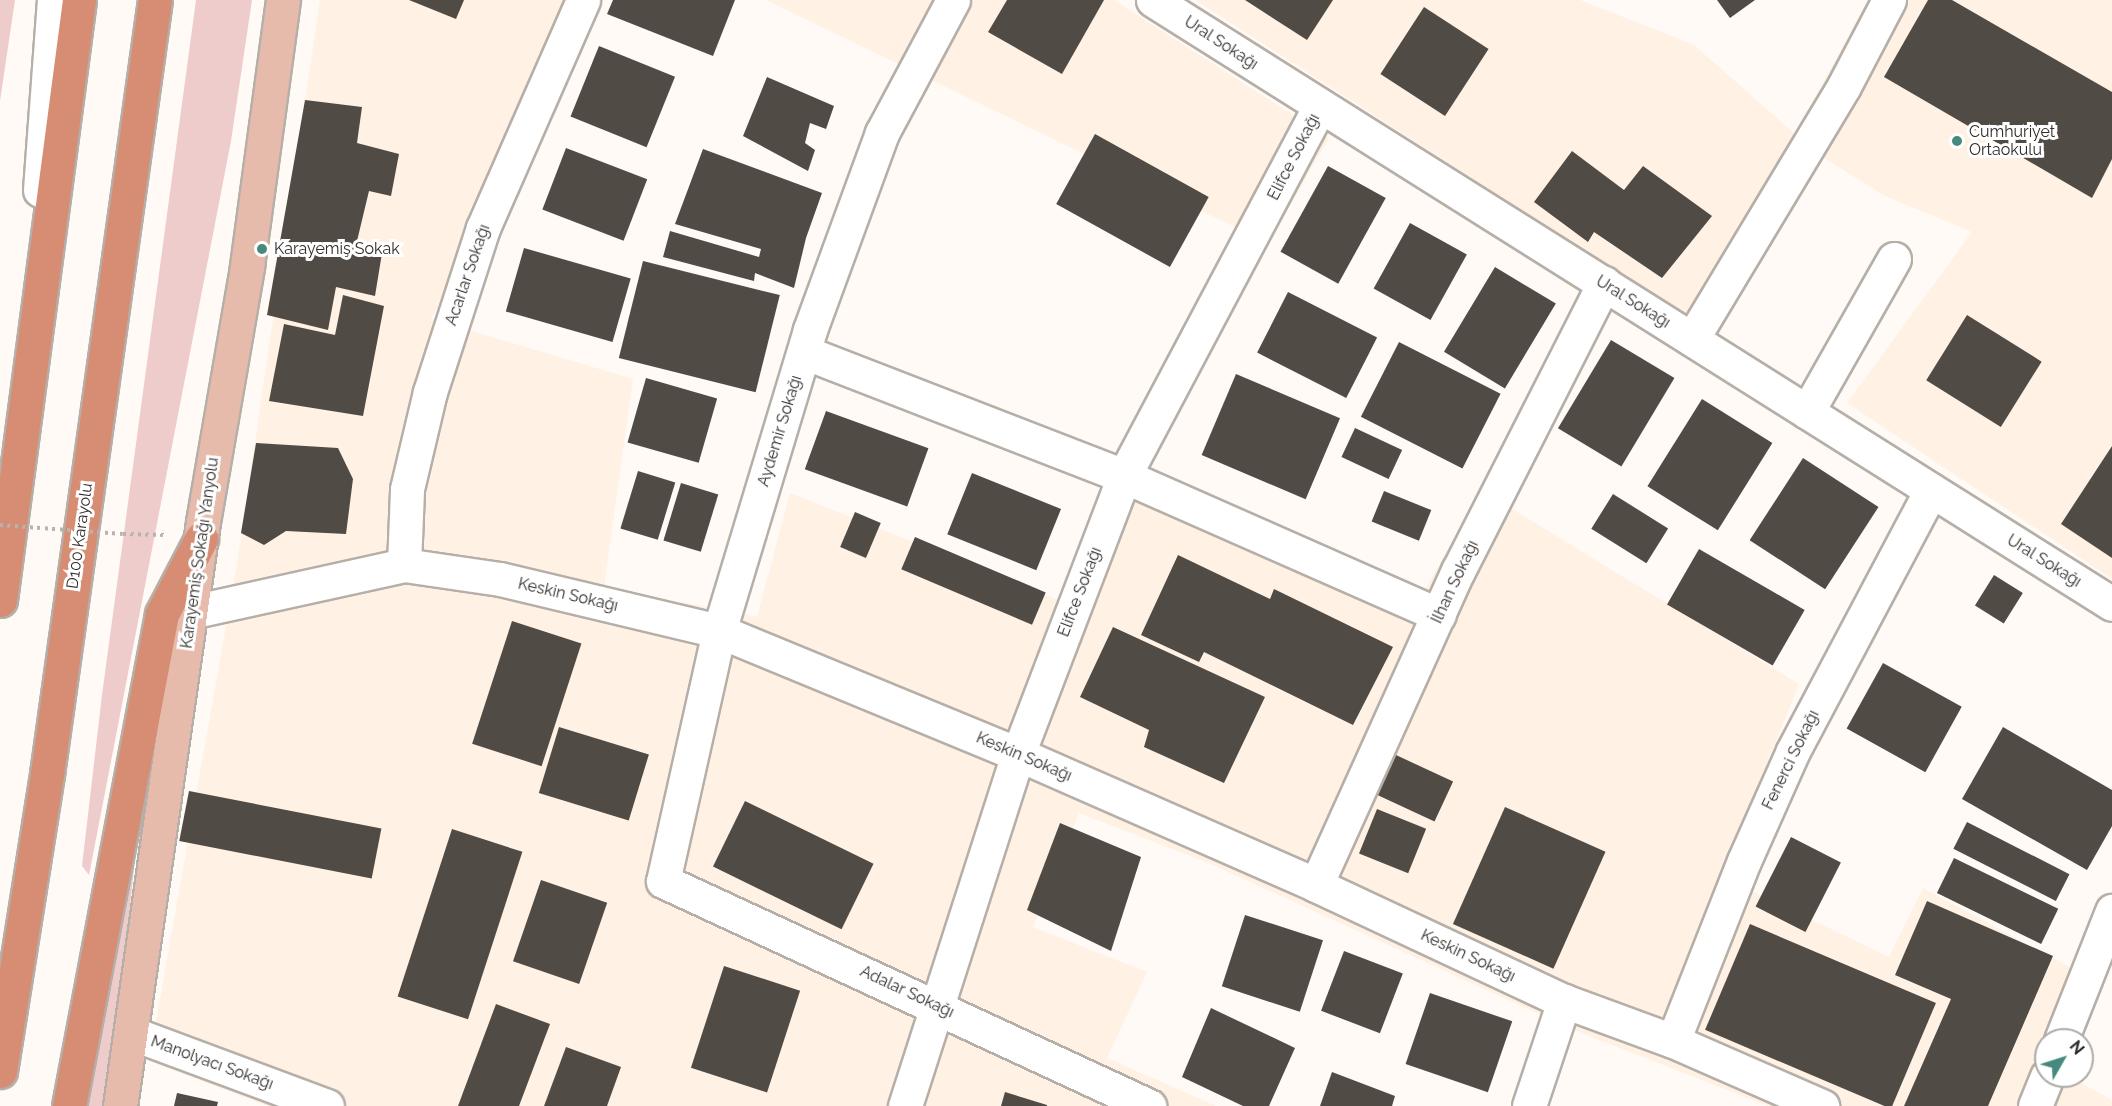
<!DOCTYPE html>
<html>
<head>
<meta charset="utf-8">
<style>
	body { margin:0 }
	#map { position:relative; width:2112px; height:1106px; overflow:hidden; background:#fffaf6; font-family:Raleway,sans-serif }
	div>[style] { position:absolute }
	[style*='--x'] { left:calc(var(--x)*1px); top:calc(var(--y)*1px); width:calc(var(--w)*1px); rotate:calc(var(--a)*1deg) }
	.built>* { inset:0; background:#fff1e4 }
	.green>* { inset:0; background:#efcccc }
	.building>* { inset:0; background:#504c45; transform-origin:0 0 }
	.path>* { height:4px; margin-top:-2px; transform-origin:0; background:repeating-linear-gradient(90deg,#b7b3af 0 3px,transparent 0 7.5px) }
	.roads { filter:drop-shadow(2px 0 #b6afa8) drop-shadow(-2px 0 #b6afa8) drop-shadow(0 2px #b6afa8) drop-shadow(0 -2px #b6afa8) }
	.minor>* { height:33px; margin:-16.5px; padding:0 16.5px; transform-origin:16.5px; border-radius:16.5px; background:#fff }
	.major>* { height:33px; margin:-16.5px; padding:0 16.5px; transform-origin:16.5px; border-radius:16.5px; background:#e6bbab }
	.highway>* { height:33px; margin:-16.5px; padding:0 16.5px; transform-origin:16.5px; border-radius:16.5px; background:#d68d73 }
	.path-bridge>* { height:4px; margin-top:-2px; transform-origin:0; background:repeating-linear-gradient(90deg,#b7b3af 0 3px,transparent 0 7.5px) }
	.dots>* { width:16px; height:16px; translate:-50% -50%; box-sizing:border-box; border:3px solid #fff; border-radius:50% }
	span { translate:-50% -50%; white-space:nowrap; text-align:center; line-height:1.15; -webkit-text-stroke:6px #fff; paint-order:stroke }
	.street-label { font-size:16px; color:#2f2c29 }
	.poi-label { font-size:16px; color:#2f2c29 }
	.left { translate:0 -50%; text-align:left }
	.north { position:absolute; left:2034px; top:1028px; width:60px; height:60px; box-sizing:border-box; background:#fff; border:2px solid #acaba9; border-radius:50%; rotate:51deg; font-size:16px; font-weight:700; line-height:24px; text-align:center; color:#2f2c29 }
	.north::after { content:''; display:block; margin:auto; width:21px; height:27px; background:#468a7d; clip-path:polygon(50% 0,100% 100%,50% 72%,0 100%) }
</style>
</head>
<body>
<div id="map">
	<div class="built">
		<div style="clip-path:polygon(320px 0,565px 0,459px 266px,431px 319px,633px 379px,604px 587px,757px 617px,790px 493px,1069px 604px,1123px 484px,1407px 622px,1481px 490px,1799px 684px,1721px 876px,1889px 957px,1923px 888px,2101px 984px,2080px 1040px,2046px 1040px,2046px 1076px,2068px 1076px,2112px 1100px,2112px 1106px,1768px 1106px,1574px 1030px,1211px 864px,1079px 813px,1033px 927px,1147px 972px,1107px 1058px,1216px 1106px,267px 1106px,149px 1061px,237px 564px)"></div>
		<div style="clip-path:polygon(766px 0,1114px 0,1329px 138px,1268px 243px)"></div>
		<div style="clip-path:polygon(1195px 0,1580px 0,1694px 45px,1795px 134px,1868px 0,2112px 0,2112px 579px,1847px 403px,1972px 232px,1885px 196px,1808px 148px,1795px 134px,1693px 320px)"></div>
	</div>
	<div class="green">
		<div style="clip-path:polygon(0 0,15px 0,0 101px)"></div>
		<div style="clip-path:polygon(196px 0,252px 0,231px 141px,89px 875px,82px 866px,102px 695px)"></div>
		<div style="clip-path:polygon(137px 841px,109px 1106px,86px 1106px)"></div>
	</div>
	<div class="building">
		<div style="clip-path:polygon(409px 0,464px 0,456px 19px)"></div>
		<div style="clip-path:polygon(613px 0,735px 0,713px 56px,607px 14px)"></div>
		<div style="clip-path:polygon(1007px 0,1104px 0,1062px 74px,988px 32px)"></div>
		<div style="clip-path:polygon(1245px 0,1333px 0,1307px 40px)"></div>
		<div style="clip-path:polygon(1717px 0,1755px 0,1730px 18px)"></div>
		<div style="clip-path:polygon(1928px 0,1952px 0,2112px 92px,2112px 159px,2092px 198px,1884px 77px)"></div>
		<div style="left:1424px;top:7px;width:77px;height:80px;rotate:33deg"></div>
		<div style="left:599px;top:46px;width:82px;height:76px;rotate:22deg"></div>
		<div style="clip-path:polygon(767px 77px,834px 106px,826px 129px,810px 123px,805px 143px,815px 150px,808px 171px,743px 136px)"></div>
		<div style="clip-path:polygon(305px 100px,362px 107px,357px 143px,399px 154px,391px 196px,369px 191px,357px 241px,383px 247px,375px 296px,336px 287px,328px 330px,267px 315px)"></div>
		<div style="left:1095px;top:134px;width:130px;height:80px;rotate:29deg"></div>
		<div style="left:566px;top:148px;width:87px;height:66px;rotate:21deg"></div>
		<div style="clip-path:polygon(703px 149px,822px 193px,806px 238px,794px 288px,755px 273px,754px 281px,663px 257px,670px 231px,759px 257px,761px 249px,675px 224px)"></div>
		<div style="clip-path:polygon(1572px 151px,1624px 190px,1643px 166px,1712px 216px,1662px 278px,1594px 232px,1588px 242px,1534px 202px)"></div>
		<div style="left:1328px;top:166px;width:66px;height:98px;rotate:29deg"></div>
		<div style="left:1410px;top:223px;width:65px;height:75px;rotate:29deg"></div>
		<div style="left:524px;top:248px;width:111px;height:66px;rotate:16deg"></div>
		<div style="left:643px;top:261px;width:141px;height:100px;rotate:14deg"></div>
		<div style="left:1495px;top:267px;width:71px;height:99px;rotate:31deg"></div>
		<div style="left:1288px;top:292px;width:100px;height:68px;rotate:27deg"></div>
		<div style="clip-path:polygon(343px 295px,384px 306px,363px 416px,269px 401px,284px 324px,335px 335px)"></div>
		<div style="left:1967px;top:315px;width:88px;height:77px;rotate:32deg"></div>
		<div style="left:1611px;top:340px;width:74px;height:103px;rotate:31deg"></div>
		<div style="left:1399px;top:342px;width:114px;height:84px;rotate:27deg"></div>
		<div style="left:1236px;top:374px;width:113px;height:88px;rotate:23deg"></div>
		<div style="left:646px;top:378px;width:74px;height:67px;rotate:16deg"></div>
		<div style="left:1702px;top:399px;width:83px;height:103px;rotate:32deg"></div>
		<div style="left:826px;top:411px;width:109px;height:62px;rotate:20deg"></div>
		<div style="left:1355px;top:428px;width:52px;height:32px;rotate:25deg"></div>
		<div style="clip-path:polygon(256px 443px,338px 448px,353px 479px,346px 534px,286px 531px,264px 545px,241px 533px)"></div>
		<div style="clip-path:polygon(2112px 446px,2112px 558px,2061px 524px)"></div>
		<div style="left:1803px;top:458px;width:90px;height:98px;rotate:33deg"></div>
		<div style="left:638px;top:471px;width:39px;height:60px;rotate:17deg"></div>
		<div style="left:972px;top:473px;width:96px;height:66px;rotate:22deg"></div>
		<div style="left:681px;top:483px;width:39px;height:60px;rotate:17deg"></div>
		<div style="left:1384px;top:491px;width:51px;height:33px;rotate:22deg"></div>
		<div style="left:1613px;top:494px;width:65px;height:41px;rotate:32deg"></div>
		<div style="left:855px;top:512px;width:28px;height:38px;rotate:23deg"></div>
		<div style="left:915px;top:537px;width:142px;height:35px;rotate:23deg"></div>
		<div style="left:1699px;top:549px;width:122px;height:64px;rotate:30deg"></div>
		<div style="clip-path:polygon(1178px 555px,1270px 599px,1274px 589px,1393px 647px,1353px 725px,1204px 652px,1199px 662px,1141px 635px)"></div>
		<div style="left:1994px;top:575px;width:34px;height:36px;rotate:32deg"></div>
		<div style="left:512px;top:621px;width:73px;height:129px;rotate:18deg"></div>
		<div style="clip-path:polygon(1113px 627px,1265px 697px,1224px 783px,1144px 747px,1149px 730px,1080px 697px)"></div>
		<div style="left:1883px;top:663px;width:90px;height:75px;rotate:29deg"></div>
		<div style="left:559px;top:727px;width:94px;height:69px;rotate:17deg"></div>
		<div style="clip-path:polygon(2003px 727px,2112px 790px,2112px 826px,2087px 870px,1962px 799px)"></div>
		<div style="left:1396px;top:755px;width:63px;height:44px;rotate:25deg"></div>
		<div style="left:189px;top:791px;width:196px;height:51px;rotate:11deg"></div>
		<div style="left:745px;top:801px;width:143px;height:73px;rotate:26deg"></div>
		<div style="left:1505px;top:807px;width:110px;height:128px;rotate:24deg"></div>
		<div style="left:1377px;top:809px;width:53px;height:48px;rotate:22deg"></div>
		<div style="left:1967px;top:822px;width:115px;height:30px;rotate:27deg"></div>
		<div style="clip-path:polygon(1060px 823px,1141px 857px,1111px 951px,1027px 910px)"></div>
		<div style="left:452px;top:829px;width:74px;height:176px;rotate:18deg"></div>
		<div style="left:1791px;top:837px;width:56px;height:78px;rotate:27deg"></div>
		<div style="left:1954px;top:858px;width:116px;height:39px;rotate:26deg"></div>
		<div style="left:541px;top:880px;width:70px;height:86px;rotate:19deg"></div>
		<div style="clip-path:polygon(1927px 901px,2053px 956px,1988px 1106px,1904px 1106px,1951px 999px,1895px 975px)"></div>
		<div style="left:1245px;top:915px;width:82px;height:75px;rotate:18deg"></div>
		<div style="left:1750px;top:924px;width:202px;height:115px;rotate:23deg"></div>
		<div style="left:1344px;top:951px;width:63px;height:64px;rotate:21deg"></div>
		<div style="left:724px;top:966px;width:80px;height:107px;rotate:18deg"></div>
		<div style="left:1430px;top:993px;width:87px;height:75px;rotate:19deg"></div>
		<div style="clip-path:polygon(496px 1004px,550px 1024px,519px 1106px,458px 1106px)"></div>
		<div style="clip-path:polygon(1211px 1008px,1295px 1048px,1269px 1106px,1243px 1106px,1182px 1077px)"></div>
		<div style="clip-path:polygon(566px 1047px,621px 1067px,607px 1106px,544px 1106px)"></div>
		<div style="clip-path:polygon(1332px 1072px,1395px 1096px,1392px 1106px,1320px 1106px)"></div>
		<div style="clip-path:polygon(1005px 1092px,1047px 1105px,1047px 1106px,1001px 1106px)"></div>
		<div style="clip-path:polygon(177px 1093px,218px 1102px,217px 1106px,174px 1106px)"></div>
	</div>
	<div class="path">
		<div style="--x:123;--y:534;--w:45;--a:1.3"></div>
	</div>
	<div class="roads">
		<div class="minor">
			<div style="--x:953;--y:0;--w:151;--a:118.1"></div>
			<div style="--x:882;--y:133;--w:210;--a:110.1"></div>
			<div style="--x:810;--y:330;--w:314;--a:106.8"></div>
			<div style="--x:719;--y:631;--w:256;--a:102.6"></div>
			<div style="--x:663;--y:881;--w:536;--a:24.84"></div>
			<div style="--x:1153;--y:0;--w:1133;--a:32.2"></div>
			<div style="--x:40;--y:190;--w:191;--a:-85.8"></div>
			<div style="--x:1692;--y:339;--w:295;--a:-59"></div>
			<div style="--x:1844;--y:86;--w:97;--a:-62.4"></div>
			<div style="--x:804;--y:352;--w:343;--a:21.2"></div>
			<div style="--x:1124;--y:476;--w:344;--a:23.8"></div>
			<div style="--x:1807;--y:412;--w:176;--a:-60.4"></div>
			<div style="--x:404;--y:565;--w:76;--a:-87.7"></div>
			<div style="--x:407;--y:489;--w:100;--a:-76.7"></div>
			<div style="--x:430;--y:392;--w:172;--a:-72.1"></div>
			<div style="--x:483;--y:228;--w:249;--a:-66.3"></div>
			<div style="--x:191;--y:612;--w:218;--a:-12.4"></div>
			<div style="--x:404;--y:565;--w:97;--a:8.3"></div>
			<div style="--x:500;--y:579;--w:225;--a:13.4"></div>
			<div style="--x:719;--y:631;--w:323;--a:22.4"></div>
			<div style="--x:1018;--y:754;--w:326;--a:23.7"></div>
			<div style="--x:1316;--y:885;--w:274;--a:25.1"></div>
			<div style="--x:1564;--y:1001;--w:116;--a:20.2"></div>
			<div style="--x:1673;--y:1041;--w:163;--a:23.6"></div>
			<div style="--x:1316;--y:885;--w:345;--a:-65.7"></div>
			<div style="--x:1458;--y:571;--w:323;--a:-63.1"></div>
			<div style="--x:131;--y:1033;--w:209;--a:20.4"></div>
			<div style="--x:2061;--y:1040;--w:139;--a:-68.4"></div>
			<div style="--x:1673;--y:1041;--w:193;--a:-68.5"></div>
			<div style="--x:1744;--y:861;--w:120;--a:-66"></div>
			<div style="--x:1793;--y:751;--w:295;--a:-62.1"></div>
			<div style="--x:905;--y:1106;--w:370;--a:-72.2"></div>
			<div style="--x:1018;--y:754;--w:298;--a:-69.1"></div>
			<div style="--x:1124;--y:476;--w:419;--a:-62.1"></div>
			<div style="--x:1529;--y:1106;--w:111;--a:-71.6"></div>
			<div style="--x:2035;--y:1106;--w:32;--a:-68"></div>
		</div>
		<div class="major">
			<div style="--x:120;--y:1106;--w:590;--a:-81.91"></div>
			<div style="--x:203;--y:522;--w:260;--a:-80.2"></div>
			<div style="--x:247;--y:266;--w:268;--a:-82.3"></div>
		</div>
		<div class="highway">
			<div style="--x:0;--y:600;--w:605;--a:-82.5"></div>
			<div style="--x:0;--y:1071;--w:301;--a:-81"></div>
			<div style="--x:47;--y:774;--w:781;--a:-82.06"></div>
			<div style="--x:69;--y:1106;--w:501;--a:-79.3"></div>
			<div style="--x:162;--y:614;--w:85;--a:-62.5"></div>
		</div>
	</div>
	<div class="path-bridge">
		<div style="--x:0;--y:525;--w:123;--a:4.2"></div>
	</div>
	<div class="dots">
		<div style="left:1957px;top:141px;background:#468a7d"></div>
		<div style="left:262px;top:249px;background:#468a7d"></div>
	</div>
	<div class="street-label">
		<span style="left:1221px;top:43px;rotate:33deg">Ural Sokağı</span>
		<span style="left:1294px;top:157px;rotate:-63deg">Elifce Sokağı</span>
		<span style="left:468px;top:275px;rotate:-71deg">Acarlar Sokağı</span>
		<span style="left:1633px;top:302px;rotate:32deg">Ural Sokağı</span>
		<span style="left:780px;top:431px;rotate:-73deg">Aydemir Sokağı</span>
		<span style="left:80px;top:536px;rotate:-82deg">D100 Karayolu</span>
		<span style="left:200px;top:553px;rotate:-82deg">Karayemiş Sokağı Yanyolu</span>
		<span style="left:2044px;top:561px;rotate:32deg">Ural Sokağı</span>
		<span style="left:1455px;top:582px;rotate:-65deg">İlhan Sokağı</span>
		<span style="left:1080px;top:592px;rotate:-69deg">Elifce Sokağı</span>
		<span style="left:568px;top:595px;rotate:13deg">Keskin Sokağı</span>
		<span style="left:1024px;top:757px;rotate:23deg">Keskin Sokağı</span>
		<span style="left:1791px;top:760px;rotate:-64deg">Fenerci Sokağı</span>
		<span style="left:1468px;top:956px;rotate:25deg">Keskin Sokağı</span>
		<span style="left:907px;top:992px;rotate:25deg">Adalar Sokağı</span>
		<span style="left:212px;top:1063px;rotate:20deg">Manolyacı Sokağı</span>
	</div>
	<div class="poi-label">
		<span class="left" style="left:1969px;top:141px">Cumhuriyet<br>Ortaokulu</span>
		<span class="left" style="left:274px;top:249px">Karayemiş Sokak</span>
	</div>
	<div class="north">N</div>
</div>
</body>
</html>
